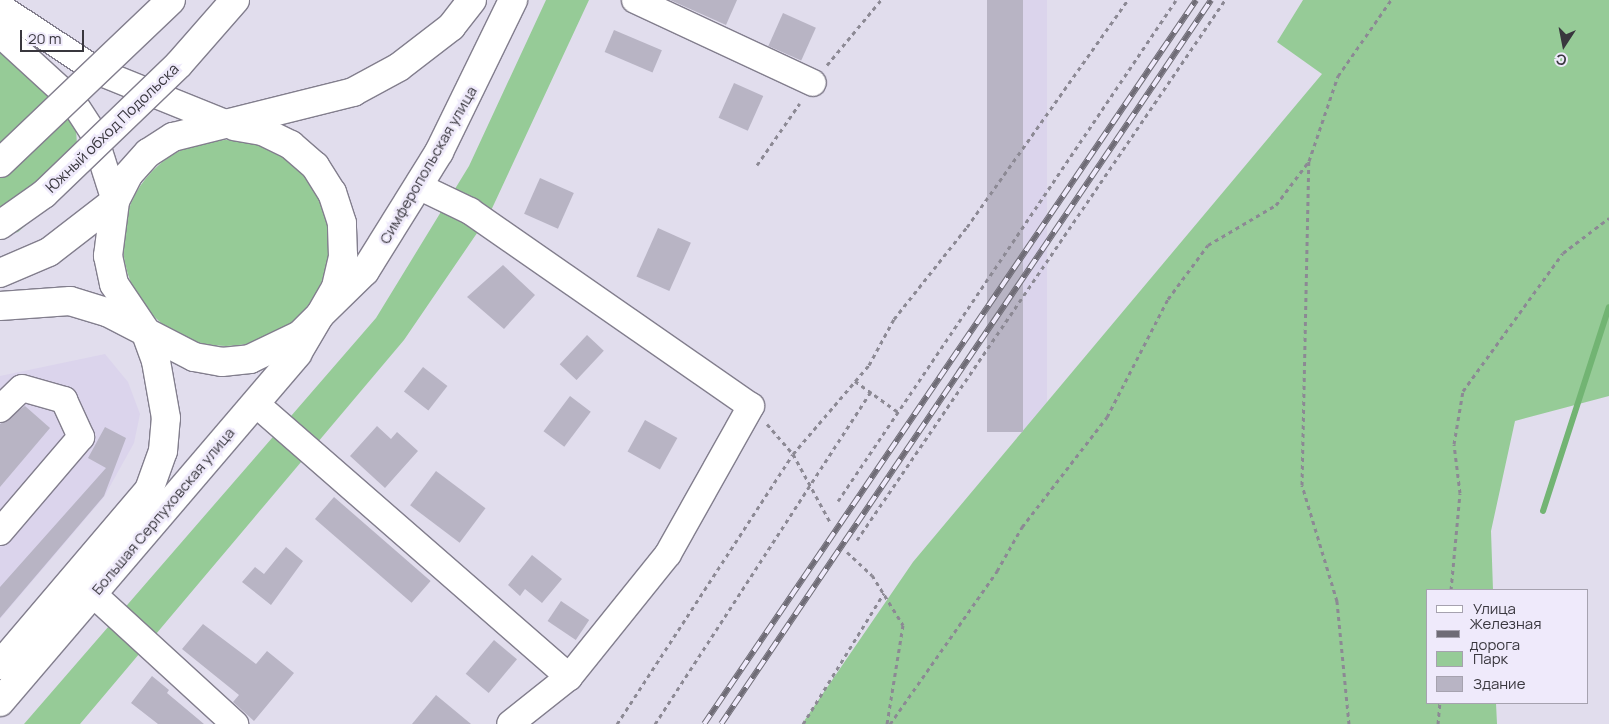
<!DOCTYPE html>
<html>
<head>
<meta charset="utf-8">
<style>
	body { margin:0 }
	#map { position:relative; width:1609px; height:724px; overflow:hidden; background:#e1dded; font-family:Manrope,sans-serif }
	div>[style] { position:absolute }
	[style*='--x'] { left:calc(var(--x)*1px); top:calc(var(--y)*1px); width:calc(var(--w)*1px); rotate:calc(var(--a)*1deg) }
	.built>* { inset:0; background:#dbd4ec; transform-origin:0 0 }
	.green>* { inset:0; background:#96cb97 }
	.round { border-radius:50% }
	.stream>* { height:6px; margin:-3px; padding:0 3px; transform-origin:3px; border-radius:3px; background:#72b473 }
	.building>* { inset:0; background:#b8b4c4; transform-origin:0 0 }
	.path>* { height:3px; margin-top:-1.5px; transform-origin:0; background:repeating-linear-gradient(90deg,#8c8994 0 4px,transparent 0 8px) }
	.roads { filter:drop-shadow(1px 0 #827e8d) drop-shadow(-1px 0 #827e8d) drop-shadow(0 1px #827e8d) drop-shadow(0 -1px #827e8d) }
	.minor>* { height:26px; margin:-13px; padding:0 13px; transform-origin:13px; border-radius:13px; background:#fff }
	.major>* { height:28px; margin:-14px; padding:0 14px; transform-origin:14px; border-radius:14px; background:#fff }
	.rail>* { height:5.5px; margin-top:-2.75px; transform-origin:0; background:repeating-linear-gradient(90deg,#efeafb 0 11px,#6f6c76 0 22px); box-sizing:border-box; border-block:1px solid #6f6c76 }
	.bridges { filter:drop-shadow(1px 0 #827e8d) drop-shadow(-1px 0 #827e8d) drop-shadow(0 1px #827e8d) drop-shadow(0 -1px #827e8d) }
	.major-bridge>* { height:28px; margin:-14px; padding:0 14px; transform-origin:14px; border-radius:14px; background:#fff }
	span { translate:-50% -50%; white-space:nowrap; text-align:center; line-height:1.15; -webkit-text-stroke:5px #efeafb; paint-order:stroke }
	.street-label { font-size:15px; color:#39373e }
	.legend { position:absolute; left:1426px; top:589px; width:162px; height:115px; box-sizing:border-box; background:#efeafb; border:1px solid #a6a2af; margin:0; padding:6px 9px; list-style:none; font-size:15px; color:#39373e }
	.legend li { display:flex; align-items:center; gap:10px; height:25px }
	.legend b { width:25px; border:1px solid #a6a2af }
	.north { position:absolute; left:1539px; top:20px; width:50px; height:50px; -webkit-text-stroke:4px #efeafb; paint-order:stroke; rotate:191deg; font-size:14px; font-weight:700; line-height:20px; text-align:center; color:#39373e }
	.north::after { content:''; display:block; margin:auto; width:18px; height:22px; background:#39373e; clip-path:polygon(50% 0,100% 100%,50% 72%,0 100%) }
	.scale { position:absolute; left:20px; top:30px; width:64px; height:22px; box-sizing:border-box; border:2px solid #39373e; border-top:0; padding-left:6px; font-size:15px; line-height:18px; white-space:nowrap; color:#39373e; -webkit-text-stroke:4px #efeafb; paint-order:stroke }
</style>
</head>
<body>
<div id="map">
	<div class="built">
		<div style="left:987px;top:0;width:60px;height:432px"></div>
		<div style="clip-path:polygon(105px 354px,128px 382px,140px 414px,134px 443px,104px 497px,0 619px,0 376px)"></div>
	</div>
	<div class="green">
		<div style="clip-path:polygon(546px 0,589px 0,488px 217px,404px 340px,80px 724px,24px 724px,376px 318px,469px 166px)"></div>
		<div style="clip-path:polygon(1303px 0,1609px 0,1609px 396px,1515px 421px,1491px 531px,1493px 590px,1428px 590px,1428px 703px,1496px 703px,1497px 724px,802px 724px,913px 562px,1322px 74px,1277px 42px)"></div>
		<div style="clip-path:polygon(0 42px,75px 116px,77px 144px,63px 193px,18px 232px,0 237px)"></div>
		<div class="round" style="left:123px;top:140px;width:206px;height:206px"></div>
	</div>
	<div class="stream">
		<div style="--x:1543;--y:511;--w:214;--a:-72.1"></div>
	</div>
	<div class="building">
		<div style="clip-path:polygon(670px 0,737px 0,726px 25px)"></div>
		<div style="left:987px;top:0;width:36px;height:432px"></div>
		<div style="left:783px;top:13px;width:36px;height:36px;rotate:24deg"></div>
		<div style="left:614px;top:30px;width:52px;height:24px;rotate:23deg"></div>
		<div style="left:734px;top:83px;width:32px;height:38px;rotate:24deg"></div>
		<div style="left:540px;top:178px;width:37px;height:39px;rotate:24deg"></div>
		<div style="left:658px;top:228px;width:36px;height:53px;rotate:24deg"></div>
		<div style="clip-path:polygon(503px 265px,535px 295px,504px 329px,467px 297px)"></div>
		<div style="left:587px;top:335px;width:23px;height:40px;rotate:43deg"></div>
		<div style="left:423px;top:367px;width:31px;height:31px;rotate:38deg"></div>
		<div style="left:570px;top:396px;width:26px;height:44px;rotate:37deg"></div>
		<div style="clip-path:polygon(25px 406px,50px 428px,0 487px,0 424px)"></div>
		<div style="left:645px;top:420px;width:37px;height:36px;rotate:29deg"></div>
		<div style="clip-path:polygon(377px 426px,391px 439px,397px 432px,418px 451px,385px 488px,350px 456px)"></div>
		<div style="clip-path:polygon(105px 427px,126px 438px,104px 496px,0 618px,0 587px,106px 468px,88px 458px)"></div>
		<div style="left:436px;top:471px;width:62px;height:43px;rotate:37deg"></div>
		<div style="left:334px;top:497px;width:128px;height:29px;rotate:41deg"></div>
		<div style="clip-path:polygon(286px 547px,303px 561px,271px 605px,242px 582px,255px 567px,264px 574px)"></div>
		<div style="clip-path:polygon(532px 555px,562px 579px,542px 603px,525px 589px,520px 596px,508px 585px)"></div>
		<div style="left:561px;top:601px;width:34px;height:24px;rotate:34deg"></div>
		<div style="clip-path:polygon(203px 624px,256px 664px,267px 651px,294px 673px,254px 721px,233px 702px,239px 695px,182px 649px)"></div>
		<div style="left:494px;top:640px;width:30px;height:44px;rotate:40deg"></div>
		<div style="clip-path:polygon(152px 676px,169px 690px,167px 693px,204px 724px,158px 724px,131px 703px)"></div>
		<div style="clip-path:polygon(436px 695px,471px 724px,412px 724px)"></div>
	</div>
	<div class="path">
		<div style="--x:827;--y:65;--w:85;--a:-50.3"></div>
		<div style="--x:757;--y:165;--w:75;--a:-55.3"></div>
		<div style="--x:855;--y:381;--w:53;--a:35.8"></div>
		<div style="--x:767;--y:424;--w:40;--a:49"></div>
		<div style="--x:793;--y:454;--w:77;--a:61.4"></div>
		<div style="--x:838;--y:501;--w:604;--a:-55.99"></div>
		<div style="--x:857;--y:540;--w:653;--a:-55.73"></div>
		<div style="--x:847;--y:552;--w:34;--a:43"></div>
		<div style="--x:872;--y:575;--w:59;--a:58.2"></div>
		<div style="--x:903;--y:625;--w:100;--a:99.2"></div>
		<div style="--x:1451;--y:590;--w:97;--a:-84.7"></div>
		<div style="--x:1460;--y:493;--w:49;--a:-97"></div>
		<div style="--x:1454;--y:444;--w:54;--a:-80.4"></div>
		<div style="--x:1463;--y:391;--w:170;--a:-54.1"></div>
		<div style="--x:1563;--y:253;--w:58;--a:-37.3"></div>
		<div style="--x:617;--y:724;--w:322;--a:-56.9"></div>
		<div style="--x:793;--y:454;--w:117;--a:-49.5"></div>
		<div style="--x:869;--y:365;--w:52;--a:-61.5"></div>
		<div style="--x:894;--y:319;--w:117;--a:-51.6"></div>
		<div style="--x:967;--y:227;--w:278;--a:-54.7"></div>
		<div style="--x:655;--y:724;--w:396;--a:-57"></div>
		<div style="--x:803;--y:724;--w:154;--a:-58.3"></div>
		<div style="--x:890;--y:724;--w:187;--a:-55"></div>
		<div style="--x:997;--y:571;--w:51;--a:-60.4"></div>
		<div style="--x:1022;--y:527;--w:139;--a:-52.3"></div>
		<div style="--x:1107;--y:417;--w:133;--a:-62.7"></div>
		<div style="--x:1168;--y:299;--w:67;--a:-53.5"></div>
		<div style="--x:1208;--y:245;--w:79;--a:-30.5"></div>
		<div style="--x:1276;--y:205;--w:55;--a:-53.1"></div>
		<div style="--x:1349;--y:724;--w:124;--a:-95.6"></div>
		<div style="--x:1337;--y:601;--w:121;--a:-106.8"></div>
		<div style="--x:1302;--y:485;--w:324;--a:-88.8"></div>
		<div style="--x:1309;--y:161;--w:90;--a:-71.2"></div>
		<div style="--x:1338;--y:76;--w:93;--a:-55.1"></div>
		<div style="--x:1438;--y:724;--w:21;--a:-85"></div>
	</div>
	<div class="roads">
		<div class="minor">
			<div style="--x:635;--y:0;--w:196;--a:25"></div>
			<div style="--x:0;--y:7;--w:118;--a:33.3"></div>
			<div style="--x:99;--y:72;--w:141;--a:22"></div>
			<div style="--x:0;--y:34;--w:98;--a:42.5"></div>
			<div style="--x:72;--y:100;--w:38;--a:57"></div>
			<div style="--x:93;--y:132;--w:72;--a:72.3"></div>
			<div style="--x:418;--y:186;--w:58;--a:25.7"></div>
			<div style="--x:470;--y:211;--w:342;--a:34.8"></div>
			<div style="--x:751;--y:406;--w:170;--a:119.3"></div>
			<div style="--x:668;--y:554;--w:158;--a:128.8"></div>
			<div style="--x:569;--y:677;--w:75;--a:141.5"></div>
			<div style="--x:255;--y:403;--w:417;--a:41.1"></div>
			<div style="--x:0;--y:409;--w:30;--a:-44"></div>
			<div style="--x:22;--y:388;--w:44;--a:15.9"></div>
			<div style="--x:64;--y:400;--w:41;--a:65.3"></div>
			<div style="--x:81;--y:437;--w:125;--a:130.5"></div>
			<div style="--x:93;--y:594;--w:193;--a:42.5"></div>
		</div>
		<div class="major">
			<div style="--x:0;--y:273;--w:53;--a:-23.2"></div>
			<div style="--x:49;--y:252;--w:83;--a:-37.7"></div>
			<div style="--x:0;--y:306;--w:70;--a:-4.1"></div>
			<div style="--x:70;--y:301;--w:39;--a:17"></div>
			<div style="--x:107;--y:312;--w:98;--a:27.3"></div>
			<div style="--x:194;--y:357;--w:28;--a:10"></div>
			<div style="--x:222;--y:362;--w:28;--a:-6"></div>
			<div style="--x:250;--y:359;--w:55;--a:-25.6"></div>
			<div style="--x:300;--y:335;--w:28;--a:-45"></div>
			<div style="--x:320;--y:315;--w:32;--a:-60"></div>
			<div style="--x:336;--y:287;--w:32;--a:-77"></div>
			<div style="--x:343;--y:256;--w:33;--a:-92"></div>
			<div style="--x:342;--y:223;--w:32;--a:-108"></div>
			<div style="--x:332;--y:193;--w:32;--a:-122"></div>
			<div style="--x:315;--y:166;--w:32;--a:-139"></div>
			<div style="--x:291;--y:145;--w:32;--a:-154"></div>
			<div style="--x:262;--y:131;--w:28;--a:-170"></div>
			<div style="--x:0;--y:665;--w:230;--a:-49.6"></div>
			<div style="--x:149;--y:490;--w:41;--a:-70.3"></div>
			<div style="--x:163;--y:451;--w:33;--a:-85"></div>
			<div style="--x:166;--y:418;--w:58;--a:-100"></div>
			<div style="--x:156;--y:361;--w:33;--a:-110"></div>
			<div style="--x:145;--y:330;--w:55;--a:-124"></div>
			<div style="--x:114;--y:284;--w:29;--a:-102"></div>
			<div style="--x:108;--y:256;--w:55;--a:-82.7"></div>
			<div style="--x:115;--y:201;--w:29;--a:-63"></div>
			<div style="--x:128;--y:175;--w:30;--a:-48"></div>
			<div style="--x:148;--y:153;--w:30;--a:-33"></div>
			<div style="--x:173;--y:137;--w:186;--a:-14"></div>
			<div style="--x:353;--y:92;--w:52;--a:-28.5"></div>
			<div style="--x:399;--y:67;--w:66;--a:-37.6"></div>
			<div style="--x:451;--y:27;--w:34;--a:-52"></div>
			<div style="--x:0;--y:702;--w:458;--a:-49.5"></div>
			<div style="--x:297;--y:354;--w:45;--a:-59.5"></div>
			<div style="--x:320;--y:315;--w:63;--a:-44.4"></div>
			<div style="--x:365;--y:271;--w:140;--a:-58.1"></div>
			<div style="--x:439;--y:152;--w:169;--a:-64"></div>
		</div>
	</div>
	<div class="rail">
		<div style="--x:704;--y:724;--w:875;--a:-55.8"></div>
		<div style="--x:721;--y:724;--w:874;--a:-55.91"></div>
	</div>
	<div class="bridges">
		<div class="major-bridge">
			<div style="--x:0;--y:163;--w:236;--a:-43.6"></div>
			<div style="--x:0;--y:225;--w:54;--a:-35.2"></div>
			<div style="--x:44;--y:194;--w:187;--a:-43.9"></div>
			<div style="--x:179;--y:64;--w:85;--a:-48.8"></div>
		</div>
	</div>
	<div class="street-label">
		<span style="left:112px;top:128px;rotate:-44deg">Южный обход Подольска</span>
		<span style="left:428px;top:165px;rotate:-60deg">Симферопольская улица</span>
		<span style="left:163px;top:511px;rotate:-50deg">Большая Серпуховская улица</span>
	</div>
	<ul class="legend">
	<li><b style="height:6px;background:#fff"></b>Улица</li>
	<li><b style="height:6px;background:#6f6c76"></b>Железная дорога</li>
	<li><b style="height:14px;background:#96cb97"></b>Парк</li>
	<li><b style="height:14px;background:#b8b4c4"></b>Здание</li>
	</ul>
	<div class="north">С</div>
	<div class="scale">20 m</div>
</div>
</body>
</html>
